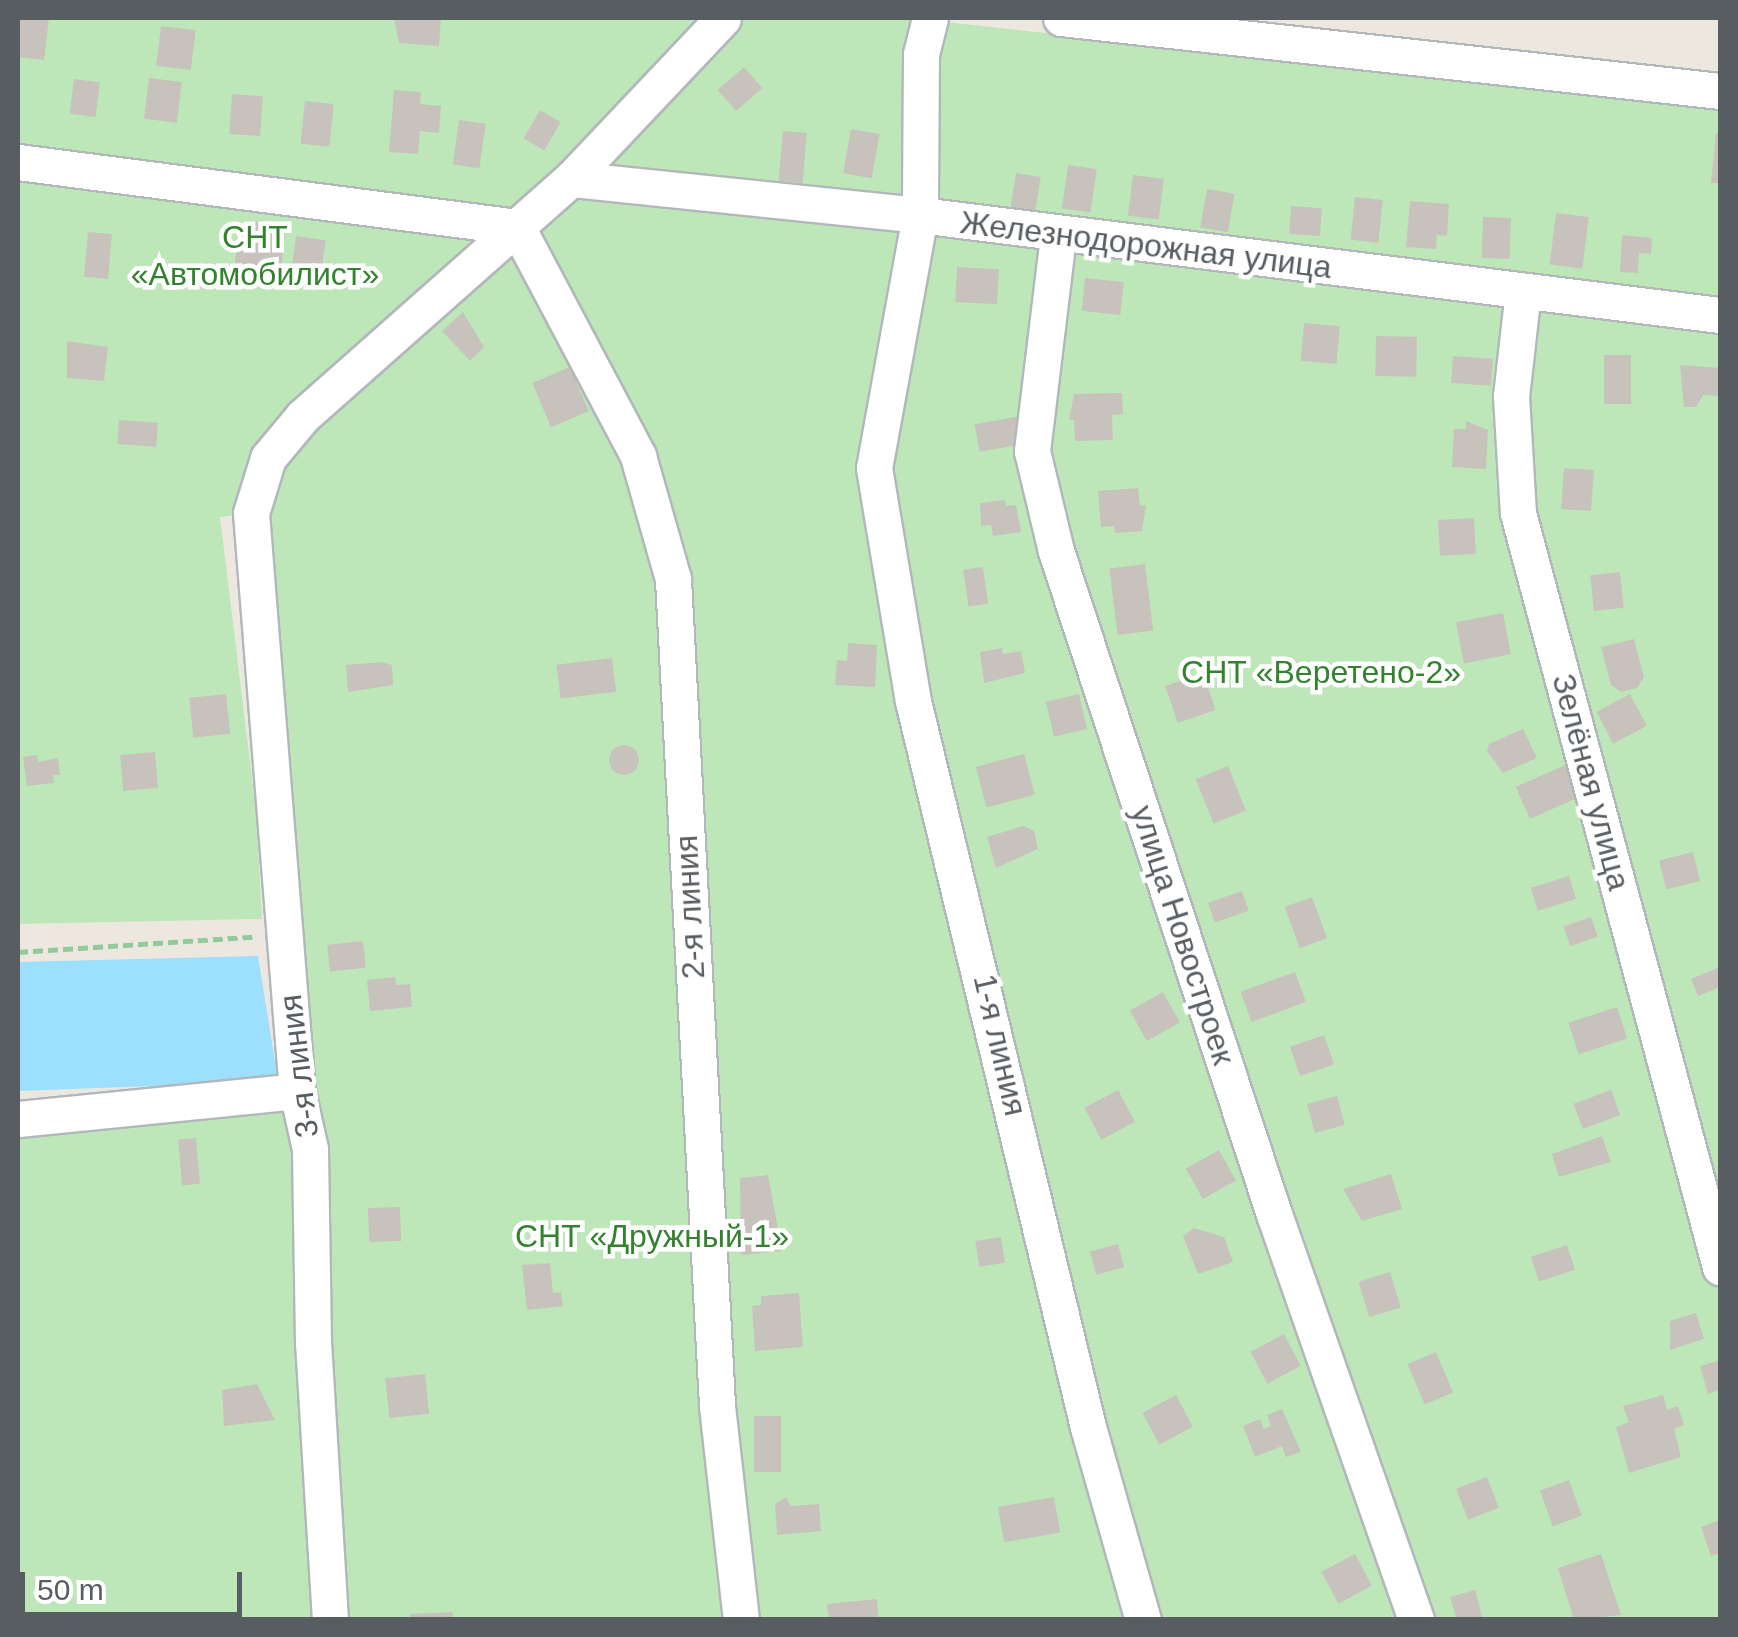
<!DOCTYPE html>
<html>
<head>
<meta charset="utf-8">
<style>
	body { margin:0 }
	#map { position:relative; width:1738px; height:1637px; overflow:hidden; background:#ede8df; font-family:Helvetica,sans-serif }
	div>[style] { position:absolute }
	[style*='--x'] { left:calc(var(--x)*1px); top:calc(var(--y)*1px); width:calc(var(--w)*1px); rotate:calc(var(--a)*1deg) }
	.green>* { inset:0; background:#bee7b9 }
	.water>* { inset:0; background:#9cdfff }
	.building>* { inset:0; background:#c7c3bc; transform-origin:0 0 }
	.round { border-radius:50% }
	.path>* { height:5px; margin-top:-2.5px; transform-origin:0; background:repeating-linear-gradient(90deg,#93ca9c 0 10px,transparent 0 15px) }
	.roads { filter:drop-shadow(2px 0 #b2b7bb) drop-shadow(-2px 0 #b2b7bb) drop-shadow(0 2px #b2b7bb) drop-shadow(0 -2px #b2b7bb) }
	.minor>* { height:35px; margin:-17.5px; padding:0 17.5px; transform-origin:17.5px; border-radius:17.5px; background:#fff }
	span { translate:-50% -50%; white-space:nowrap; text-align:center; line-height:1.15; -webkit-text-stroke:9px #fff; paint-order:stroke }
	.park-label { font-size:32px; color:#33832e }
	.street-label { font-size:32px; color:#585d61 }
	.frame { position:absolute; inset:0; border:20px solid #585d61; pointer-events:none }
	.scale { position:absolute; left:20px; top:1572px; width:222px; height:45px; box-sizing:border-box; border:5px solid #585d61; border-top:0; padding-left:12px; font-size:30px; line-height:35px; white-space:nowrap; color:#585d61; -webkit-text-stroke:8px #fff; paint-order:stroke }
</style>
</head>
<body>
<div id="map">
	<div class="green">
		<div style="clip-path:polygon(18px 18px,909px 18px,1720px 108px,1720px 1619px,18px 1619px,18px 1119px,296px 1091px,251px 513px,220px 517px,256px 811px,262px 919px,18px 924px)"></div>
	</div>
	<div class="water">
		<div style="clip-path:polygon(258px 956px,277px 1074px,261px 1082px,18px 1091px,18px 962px)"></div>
	</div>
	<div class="building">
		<div style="clip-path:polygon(18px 18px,49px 18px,44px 60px,18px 57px)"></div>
		<div style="clip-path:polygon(394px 18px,441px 18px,439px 46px,399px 43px)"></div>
		<div style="left:161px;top:26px;width:35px;height:40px;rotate:7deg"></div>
		<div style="left:744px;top:67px;width:28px;height:35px;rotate:49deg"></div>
		<div style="left:149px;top:78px;width:33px;height:41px;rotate:7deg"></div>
		<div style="left:74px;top:79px;width:26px;height:35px;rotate:7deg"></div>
		<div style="clip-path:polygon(394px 90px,421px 92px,420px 104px,441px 106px,439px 133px,420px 131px,418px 154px,389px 152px)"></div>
		<div style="left:232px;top:94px;width:31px;height:40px;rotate:4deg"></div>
		<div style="left:305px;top:101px;width:29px;height:43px;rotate:6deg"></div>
		<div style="left:540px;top:110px;width:24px;height:33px;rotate:30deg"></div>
		<div style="left:459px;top:120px;width:27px;height:45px;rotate:8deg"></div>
		<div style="left:851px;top:129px;width:29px;height:45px;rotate:10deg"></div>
		<div style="left:783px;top:131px;width:24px;height:50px;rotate:5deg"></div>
		<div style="clip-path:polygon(1716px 133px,1720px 134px,1720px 183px,1711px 183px)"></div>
		<div style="left:1068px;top:165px;width:29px;height:44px;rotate:8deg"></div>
		<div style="left:1016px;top:173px;width:25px;height:34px;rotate:9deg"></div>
		<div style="left:1133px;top:175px;width:31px;height:41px;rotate:7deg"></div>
		<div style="left:1207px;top:189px;width:28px;height:39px;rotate:10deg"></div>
		<div style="left:1355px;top:197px;width:28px;height:43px;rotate:6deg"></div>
		<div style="clip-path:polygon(1410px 201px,1449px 204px,1447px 236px,1437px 235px,1436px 249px,1406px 247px)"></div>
		<div style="left:1291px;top:206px;width:31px;height:28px;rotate:4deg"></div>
		<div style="left:1556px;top:213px;width:33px;height:52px;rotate:7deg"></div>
		<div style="left:1483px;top:217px;width:28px;height:41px;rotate:2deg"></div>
		<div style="clip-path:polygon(252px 221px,286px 225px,281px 269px,235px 263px,238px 235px,250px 236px)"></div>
		<div style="left:88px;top:232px;width:24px;height:45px;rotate:5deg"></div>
		<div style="clip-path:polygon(1622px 235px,1652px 238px,1651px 254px,1639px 253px,1638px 273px,1620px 272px)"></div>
		<div style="left:296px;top:236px;width:30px;height:44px;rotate:8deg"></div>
		<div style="left:957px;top:267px;width:42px;height:35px;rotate:3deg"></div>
		<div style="left:1085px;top:278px;width:39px;height:33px;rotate:6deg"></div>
		<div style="clip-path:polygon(463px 312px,484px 347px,470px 361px,442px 331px)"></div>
		<div style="left:1304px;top:323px;width:36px;height:38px;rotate:5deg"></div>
		<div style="left:1376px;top:336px;width:41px;height:40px;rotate:1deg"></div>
		<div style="clip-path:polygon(67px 341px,108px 347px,104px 381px,67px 378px)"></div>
		<div style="left:1604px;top:355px;width:27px;height:49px"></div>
		<div style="left:1453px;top:356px;width:40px;height:27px;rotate:4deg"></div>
		<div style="clip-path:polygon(1680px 365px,1720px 368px,1718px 396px,1703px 395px,1696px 407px,1684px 407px)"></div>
		<div style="left:570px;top:367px;width:48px;height:41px;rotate:67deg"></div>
		<div style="clip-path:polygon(1122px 393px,1123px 414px,1112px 415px,1113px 440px,1075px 441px,1074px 420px,1069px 420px,1074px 394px)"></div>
		<div style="left:1021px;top:416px;width:28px;height:47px;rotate:80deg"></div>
		<div style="left:119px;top:420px;width:39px;height:24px;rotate:4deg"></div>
		<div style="clip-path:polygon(1466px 421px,1488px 430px,1486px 469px,1452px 467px,1454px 429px,1466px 429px)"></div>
		<div style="left:1564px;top:468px;width:30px;height:41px;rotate:4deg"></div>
		<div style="clip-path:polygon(1138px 488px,1140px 506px,1146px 505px,1142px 531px,1115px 533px,1114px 526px,1101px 527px,1098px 491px)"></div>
		<div style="clip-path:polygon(1005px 500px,1006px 506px,1016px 505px,1021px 532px,993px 536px,991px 525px,981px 526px,980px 503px)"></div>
		<div style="left:1474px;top:518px;width:36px;height:36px;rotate:87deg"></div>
		<div style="left:1145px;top:564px;width:67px;height:36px;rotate:83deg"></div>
		<div style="left:983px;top:567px;width:37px;height:20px;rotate:82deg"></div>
		<div style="left:1620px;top:572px;width:36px;height:30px;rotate:84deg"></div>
		<div style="left:1503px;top:613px;width:42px;height:48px;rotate:79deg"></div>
		<div style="clip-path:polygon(1634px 639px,1644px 677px,1637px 688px,1621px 692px,1611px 685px,1601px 647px)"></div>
		<div style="clip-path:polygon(848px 643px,877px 645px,875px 687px,835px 685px,837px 660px,847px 661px)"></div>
		<div style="clip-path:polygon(1002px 648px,1003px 654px,1021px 651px,1025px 673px,984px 683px,980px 652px)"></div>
		<div style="left:612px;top:658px;width:34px;height:56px;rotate:83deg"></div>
		<div style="clip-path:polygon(382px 662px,392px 665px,393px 685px,348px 692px,346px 665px)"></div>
		<div style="left:1203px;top:673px;width:39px;height:40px;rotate:71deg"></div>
		<div style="left:226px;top:694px;width:40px;height:37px;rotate:84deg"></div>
		<div style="left:1079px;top:694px;width:36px;height:34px;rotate:77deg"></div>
		<div style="left:1630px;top:694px;width:36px;height:38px;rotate:62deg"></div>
		<div style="clip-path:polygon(1523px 729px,1537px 758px,1503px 773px,1487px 751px,1489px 744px)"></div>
		<div class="round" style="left:609px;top:745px;width:30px;height:30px"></div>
		<div style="left:155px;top:752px;width:36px;height:35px;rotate:85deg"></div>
		<div style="left:1024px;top:754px;width:42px;height:50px;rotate:75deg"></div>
		<div style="clip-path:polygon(37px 755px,38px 762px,58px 758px,60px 775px,53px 775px,54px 783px,27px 786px,23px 757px)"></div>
		<div style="left:1565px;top:765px;width:35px;height:54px;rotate:66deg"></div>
		<div style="left:1228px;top:766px;width:48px;height:35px;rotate:68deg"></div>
		<div style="clip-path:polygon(1023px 826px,1034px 831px,1038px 849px,996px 868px,987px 837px)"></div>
		<div style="left:1693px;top:852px;width:30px;height:35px;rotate:76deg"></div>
		<div style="left:1569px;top:876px;width:24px;height:40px;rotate:73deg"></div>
		<div style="left:1242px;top:891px;width:21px;height:36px;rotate:71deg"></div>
		<div style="left:1312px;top:897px;width:44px;height:29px;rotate:70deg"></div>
		<div style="left:1591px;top:917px;width:21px;height:29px;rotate:71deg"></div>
		<div style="left:363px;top:941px;width:27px;height:36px;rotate:84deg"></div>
		<div style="clip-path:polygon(1720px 967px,1720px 987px,1698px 996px,1691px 979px)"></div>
		<div style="left:1295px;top:972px;width:32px;height:58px;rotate:70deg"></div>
		<div style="clip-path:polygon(395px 977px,396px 985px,410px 984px,412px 1007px,370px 1011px,367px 980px)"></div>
		<div style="left:1163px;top:992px;width:35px;height:38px;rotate:61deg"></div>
		<div style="left:1617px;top:1007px;width:33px;height:51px;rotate:72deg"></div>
		<div style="left:1324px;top:1035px;width:31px;height:36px;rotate:71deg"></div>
		<div style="left:1118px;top:1090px;width:36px;height:38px;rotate:62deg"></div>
		<div style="left:1611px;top:1090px;width:27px;height:40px;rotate:70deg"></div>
		<div style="left:1337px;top:1096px;width:30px;height:31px;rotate:75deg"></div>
		<div style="clip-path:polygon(1602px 1136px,1611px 1162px,1559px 1177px,1552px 1154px)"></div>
		<div style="left:196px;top:1138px;width:46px;height:18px;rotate:85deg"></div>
		<div style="left:1219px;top:1150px;width:35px;height:38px;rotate:61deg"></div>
		<div style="clip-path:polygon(1391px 1174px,1402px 1209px,1362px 1221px,1343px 1189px)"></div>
		<div style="clip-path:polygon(768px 1175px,782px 1251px,741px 1255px,740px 1178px)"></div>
		<div style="left:400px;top:1207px;width:34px;height:32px;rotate:88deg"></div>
		<div style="clip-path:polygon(1194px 1228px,1224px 1237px,1233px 1262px,1198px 1274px,1183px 1236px)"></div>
		<div style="left:1001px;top:1237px;width:26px;height:26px;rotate:81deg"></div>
		<div style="left:1118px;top:1244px;width:24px;height:29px;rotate:75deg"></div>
		<div style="left:1567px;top:1245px;width:26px;height:38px;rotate:72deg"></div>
		<div style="clip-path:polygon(550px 1263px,553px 1293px,561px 1292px,563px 1306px,527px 1310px,522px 1265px)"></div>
		<div style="left:1390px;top:1272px;width:37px;height:33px;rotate:73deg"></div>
		<div style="clip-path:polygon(799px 1293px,803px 1347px,755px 1351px,752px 1306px,761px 1305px,761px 1296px)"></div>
		<div style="clip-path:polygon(1696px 1313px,1704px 1339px,1670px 1350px,1670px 1321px)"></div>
		<div style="left:1284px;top:1334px;width:36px;height:38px;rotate:62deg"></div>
		<div style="left:1436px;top:1352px;width:44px;height:31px;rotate:67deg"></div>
		<div style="clip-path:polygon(1720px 1360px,1720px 1390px,1708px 1394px,1700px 1366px)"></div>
		<div style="left:425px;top:1374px;width:40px;height:40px;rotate:84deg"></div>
		<div style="clip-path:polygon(257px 1384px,275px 1420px,224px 1426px,222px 1390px)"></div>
		<div style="left:1176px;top:1395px;width:36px;height:38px;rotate:62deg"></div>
		<div style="clip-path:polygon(1663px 1395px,1667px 1410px,1678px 1406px,1684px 1425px,1674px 1429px,1681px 1457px,1629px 1473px,1616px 1427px,1629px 1422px,1623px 1406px)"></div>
		<div style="clip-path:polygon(1282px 1409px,1301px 1452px,1286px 1457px,1282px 1446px,1255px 1457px,1243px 1426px,1260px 1419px,1264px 1429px,1271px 1426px,1267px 1415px)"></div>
		<div style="left:754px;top:1416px;width:27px;height:56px"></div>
		<div style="left:1487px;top:1477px;width:33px;height:33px;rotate:69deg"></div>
		<div style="left:1569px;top:1480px;width:38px;height:31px;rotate:70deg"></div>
		<div style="clip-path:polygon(786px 1497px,791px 1506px,819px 1504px,821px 1531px,777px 1535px,775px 1504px)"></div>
		<div style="left:1054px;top:1497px;width:36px;height:57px;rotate:80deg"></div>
		<div style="clip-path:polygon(1720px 1520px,1720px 1553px,1711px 1556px,1701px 1527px)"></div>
		<div style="left:1355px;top:1554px;width:36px;height:38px;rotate:62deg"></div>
		<div style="clip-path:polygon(1601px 1554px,1621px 1615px,1574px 1620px,1558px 1568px)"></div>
		<div style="clip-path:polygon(1475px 1590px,1483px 1620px,1457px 1620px,1450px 1597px)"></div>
		<div style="clip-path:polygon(877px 1599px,879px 1620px,829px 1620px,827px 1604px)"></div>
		<div style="clip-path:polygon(410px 1614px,452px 1612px,454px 1620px,410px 1620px)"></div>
	</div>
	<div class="path">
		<div style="--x:18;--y:952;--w:235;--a:-3.7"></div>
	</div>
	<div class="roads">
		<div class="minor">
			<div style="--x:930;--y:18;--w:37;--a:104"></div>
			<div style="--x:921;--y:54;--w:161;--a:90.4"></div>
			<div style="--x:920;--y:215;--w:257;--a:100.3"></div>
			<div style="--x:874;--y:468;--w:236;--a:80.5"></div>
			<div style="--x:913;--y:701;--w:747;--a:76.45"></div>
			<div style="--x:1088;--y:1427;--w:201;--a:74.1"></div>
			<div style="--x:1061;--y:18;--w:663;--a:6.32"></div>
			<div style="--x:18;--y:162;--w:503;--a:7.42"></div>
			<div style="--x:571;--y:179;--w:351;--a:5.9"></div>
			<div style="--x:920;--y:215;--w:806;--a:7.13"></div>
			<div style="--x:517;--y:227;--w:259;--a:62.1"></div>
			<div style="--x:638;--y:456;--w:128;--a:74.1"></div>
			<div style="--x:673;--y:579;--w:828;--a:86.95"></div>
			<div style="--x:717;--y:1406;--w:215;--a:83.6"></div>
			<div style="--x:1058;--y:236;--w:217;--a:96.9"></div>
			<div style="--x:1032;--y:451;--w:103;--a:76.5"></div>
			<div style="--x:1056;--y:551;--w:698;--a:71.8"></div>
			<div style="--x:1274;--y:1214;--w:430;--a:70.7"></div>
			<div style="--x:1523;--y:291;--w:106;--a:96.5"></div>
			<div style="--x:1511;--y:396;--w:117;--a:86.6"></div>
			<div style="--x:1518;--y:513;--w:781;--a:75"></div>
			<div style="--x:18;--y:1119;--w:280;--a:-5.7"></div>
			<div style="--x:330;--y:1620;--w:279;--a:-93.5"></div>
			<div style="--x:313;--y:1342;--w:193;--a:-90.9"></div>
			<div style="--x:310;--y:1149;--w:59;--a:-102.6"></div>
			<div style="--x:297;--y:1091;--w:580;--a:-94.55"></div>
			<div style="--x:251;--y:513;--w:58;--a:-72.8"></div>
			<div style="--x:268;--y:458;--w:55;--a:-50.2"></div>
			<div style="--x:303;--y:416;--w:358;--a:-41.5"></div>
			<div style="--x:571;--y:179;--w:221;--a:-46.6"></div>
		</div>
	</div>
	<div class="park-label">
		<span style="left:255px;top:256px">СНТ<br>«Автомобилист»</span>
		<span style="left:1321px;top:672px">СНТ «Веретено-2»</span>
		<span style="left:652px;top:1236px">СНТ «Дружный-1»</span>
	</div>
	<div class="street-label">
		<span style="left:1146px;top:245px;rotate:7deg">Железнодорожная улица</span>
		<span style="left:1591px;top:782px;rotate:75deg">Зелёная улица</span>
		<span style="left:690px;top:907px;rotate:-93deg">2-я линия</span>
		<span style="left:1183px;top:935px;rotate:72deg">улица Новостроек</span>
		<span style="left:1000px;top:1045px;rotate:77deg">1-я линия</span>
		<span style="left:299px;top:1066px;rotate:-97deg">3-я линия</span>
	</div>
	<div class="frame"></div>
	<div class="scale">50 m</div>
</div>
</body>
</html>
